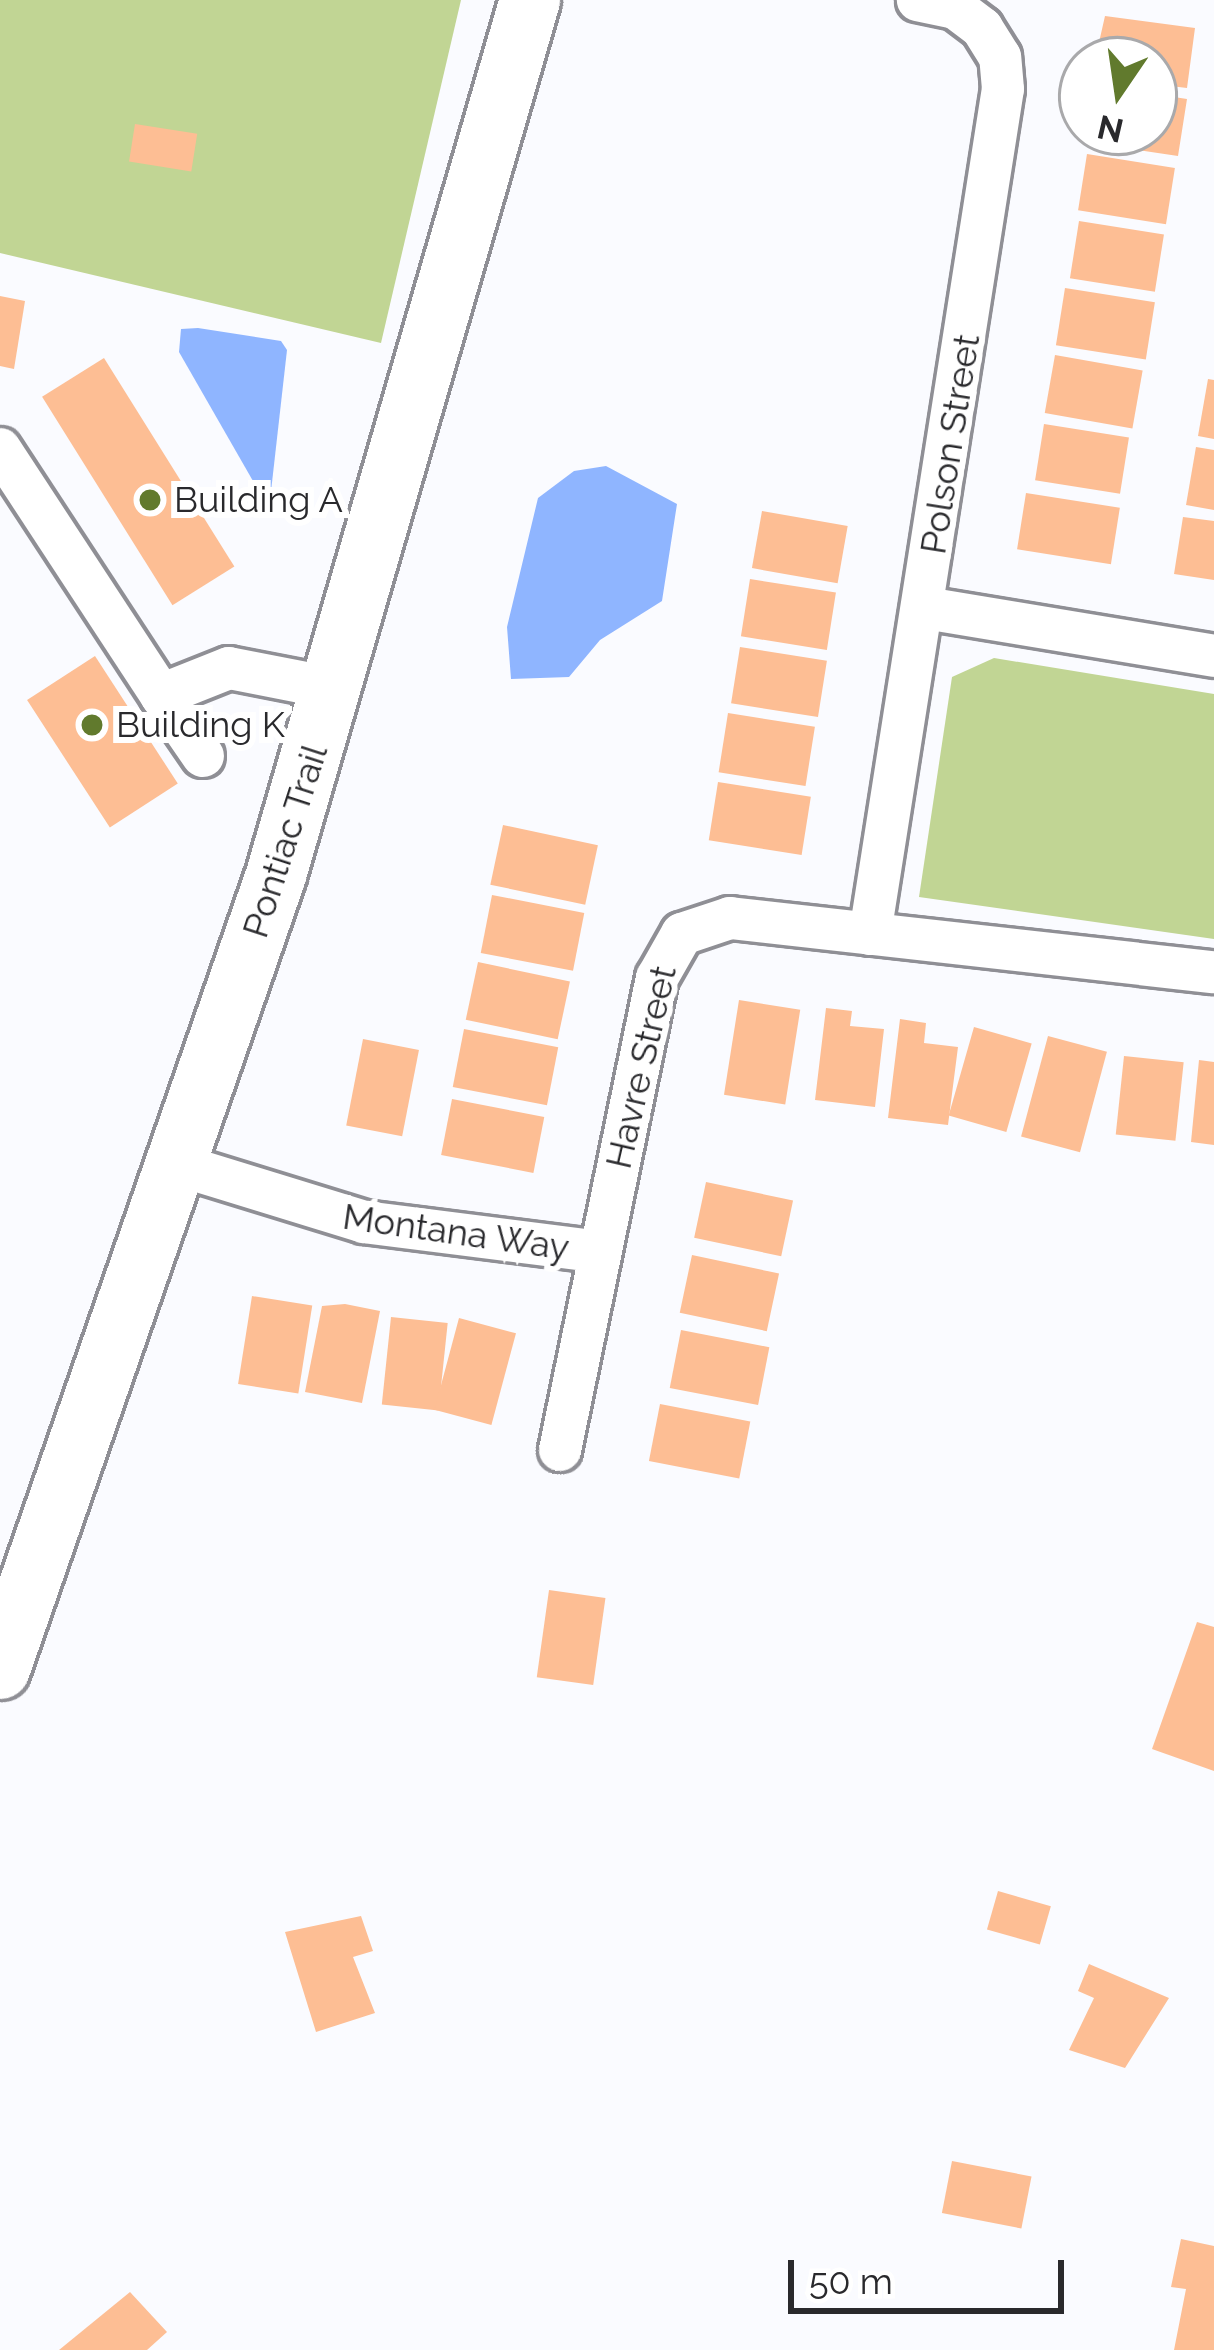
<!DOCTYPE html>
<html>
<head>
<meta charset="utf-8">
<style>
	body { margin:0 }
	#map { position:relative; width:1214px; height:2350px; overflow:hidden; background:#fafbff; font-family:Raleway,sans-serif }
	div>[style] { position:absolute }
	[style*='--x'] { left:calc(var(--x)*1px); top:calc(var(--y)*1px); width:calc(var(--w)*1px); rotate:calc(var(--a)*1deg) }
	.green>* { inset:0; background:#c1d594 }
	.water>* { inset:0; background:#8fb5ff }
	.building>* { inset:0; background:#fdbe94; transform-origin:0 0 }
	.roads { filter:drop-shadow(3px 0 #8f8f95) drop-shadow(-3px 0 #8f8f95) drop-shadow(0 3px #8f8f95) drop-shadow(0 -3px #8f8f95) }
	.street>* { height:42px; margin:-21px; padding:0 21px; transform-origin:21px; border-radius:21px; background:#fff }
	.secondary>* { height:60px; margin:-30px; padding:0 30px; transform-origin:30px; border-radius:30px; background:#fff }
	.dots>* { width:33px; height:33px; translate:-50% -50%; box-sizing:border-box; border:6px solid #fff; border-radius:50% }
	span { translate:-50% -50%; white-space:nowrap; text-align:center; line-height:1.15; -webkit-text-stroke:12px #fff; paint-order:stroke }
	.street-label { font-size:36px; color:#29292c }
	.poi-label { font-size:36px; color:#29292c }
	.left { translate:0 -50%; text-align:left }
	.north { position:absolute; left:1058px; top:36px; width:120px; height:120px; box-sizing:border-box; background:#fff; border:3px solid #a9a9ab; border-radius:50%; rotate:193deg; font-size:33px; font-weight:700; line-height:48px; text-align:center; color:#29292c }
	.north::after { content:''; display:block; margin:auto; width:42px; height:54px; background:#617a2d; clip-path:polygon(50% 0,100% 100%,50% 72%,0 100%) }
	.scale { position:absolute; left:788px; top:2260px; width:276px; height:54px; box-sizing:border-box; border:6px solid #29292c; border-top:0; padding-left:15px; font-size:36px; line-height:42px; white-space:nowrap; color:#29292c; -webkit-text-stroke:9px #fff; paint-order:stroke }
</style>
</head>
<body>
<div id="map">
	<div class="green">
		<div style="clip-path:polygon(0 0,461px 0,381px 343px,0 253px)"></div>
		<div style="clip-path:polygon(994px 658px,1214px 694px,1214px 939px,919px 897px,952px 677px)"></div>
	</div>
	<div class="water">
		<div style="clip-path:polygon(198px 328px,281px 341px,287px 350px,269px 509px,179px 352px,181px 329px)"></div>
		<div style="clip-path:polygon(606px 466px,677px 504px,662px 601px,600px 640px,569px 677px,511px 679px,507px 627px,538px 498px,574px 471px)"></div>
	</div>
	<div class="building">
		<div style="clip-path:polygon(1105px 16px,1195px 28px,1187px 88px,1154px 84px,1154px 60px,1095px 60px)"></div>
		<div style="clip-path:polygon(1154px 94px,1187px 99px,1178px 156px,1084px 142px,1086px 132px,1154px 132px)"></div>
		<div style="left:135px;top:124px;width:63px;height:38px;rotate:9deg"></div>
		<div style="left:1087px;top:154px;width:89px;height:57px;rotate:9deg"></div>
		<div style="left:1079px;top:221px;width:86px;height:58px;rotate:9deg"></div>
		<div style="left:1065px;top:288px;width:91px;height:58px;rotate:9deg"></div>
		<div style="clip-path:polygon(0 296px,25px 301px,14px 369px,0 366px)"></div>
		<div style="left:1055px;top:355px;width:89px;height:59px;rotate:10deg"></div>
		<div style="left:104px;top:358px;width:246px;height:73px;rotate:58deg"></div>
		<div style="clip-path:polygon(1208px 379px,1214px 380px,1214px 439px,1198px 436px)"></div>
		<div style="left:1044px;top:424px;width:86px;height:57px;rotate:9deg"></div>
		<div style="clip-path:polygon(1196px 447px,1214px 450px,1214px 510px,1186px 505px)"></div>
		<div style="left:1026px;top:493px;width:95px;height:57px;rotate:9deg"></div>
		<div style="left:762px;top:511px;width:87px;height:58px;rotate:10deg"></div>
		<div style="clip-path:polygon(1183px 517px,1214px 521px,1214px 580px,1174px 574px)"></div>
		<div style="left:750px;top:579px;width:87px;height:58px;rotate:9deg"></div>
		<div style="left:740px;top:647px;width:88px;height:57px;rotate:9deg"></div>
		<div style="left:95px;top:656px;width:152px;height:81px;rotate:57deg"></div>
		<div style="left:728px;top:713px;width:88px;height:60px;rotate:9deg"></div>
		<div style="left:718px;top:782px;width:94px;height:59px;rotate:9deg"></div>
		<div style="left:503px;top:825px;width:97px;height:61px;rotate:12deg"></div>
		<div style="left:492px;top:895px;width:94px;height:59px;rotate:11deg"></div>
		<div style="left:478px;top:962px;width:94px;height:59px;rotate:12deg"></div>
		<div style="left:739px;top:1000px;width:62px;height:96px;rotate:9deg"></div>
		<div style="clip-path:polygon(826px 1008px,852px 1011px,850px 1026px,884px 1029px,875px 1107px,815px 1100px)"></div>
		<div style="clip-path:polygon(900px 1019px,926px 1023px,924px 1043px,958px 1047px,948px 1125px,888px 1118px)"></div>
		<div style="left:974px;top:1027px;width:60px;height:92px;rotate:16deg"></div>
		<div style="left:464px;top:1029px;width:96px;height:59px;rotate:11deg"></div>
		<div style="left:1048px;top:1036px;width:61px;height:104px;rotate:15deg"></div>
		<div style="left:363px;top:1039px;width:57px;height:88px;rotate:11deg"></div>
		<div style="left:1124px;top:1056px;width:60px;height:79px;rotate:6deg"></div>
		<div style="clip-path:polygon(1199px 1060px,1214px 1062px,1214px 1145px,1191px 1142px)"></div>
		<div style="left:452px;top:1099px;width:94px;height:57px;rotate:11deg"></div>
		<div style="left:706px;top:1182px;width:89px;height:57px;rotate:12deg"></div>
		<div style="left:692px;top:1255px;width:89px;height:59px;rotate:12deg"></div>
		<div style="left:252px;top:1296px;width:61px;height:89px;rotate:9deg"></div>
		<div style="clip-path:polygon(345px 1304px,380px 1311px,362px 1403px,305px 1392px,322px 1306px)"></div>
		<div style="left:391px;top:1317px;width:57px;height:88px;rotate:6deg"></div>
		<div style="left:459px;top:1318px;width:59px;height:95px;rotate:15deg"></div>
		<div style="left:681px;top:1330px;width:90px;height:59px;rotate:11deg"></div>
		<div style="left:660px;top:1404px;width:92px;height:58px;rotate:11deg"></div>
		<div style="left:549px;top:1590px;width:57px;height:88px;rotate:8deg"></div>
		<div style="clip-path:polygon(1197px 1622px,1214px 1627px,1214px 1771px,1152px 1749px)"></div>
		<div style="left:998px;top:1891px;width:55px;height:40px;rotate:16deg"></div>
		<div style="clip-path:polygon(361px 1916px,373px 1951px,353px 1957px,375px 2013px,316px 2032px,285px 1932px)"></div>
		<div style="clip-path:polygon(1089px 1964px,1169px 1998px,1125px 2068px,1069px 2050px,1094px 1998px,1078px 1991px)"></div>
		<div style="left:952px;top:2161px;width:81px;height:53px;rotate:11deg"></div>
		<div style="clip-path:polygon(1181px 2239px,1214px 2246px,1214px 2350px,1174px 2350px,1186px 2289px,1171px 2287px)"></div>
		<div style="clip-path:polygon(130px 2292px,167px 2332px,147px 2350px,59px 2350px)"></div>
	</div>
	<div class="roads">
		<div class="street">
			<div style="--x:0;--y:449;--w:294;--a:56.8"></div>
			<div style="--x:161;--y:695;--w:73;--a:-21.7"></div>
			<div style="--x:229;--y:668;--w:105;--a:11"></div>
			<div style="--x:925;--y:608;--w:293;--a:9.4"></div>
			<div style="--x:161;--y:695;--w:74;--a:55.5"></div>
			<div style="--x:870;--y:934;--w:855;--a:-81.06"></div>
			<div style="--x:1003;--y:89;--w:32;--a:-95"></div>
			<div style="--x:1000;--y:57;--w:34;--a:-122"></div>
			<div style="--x:982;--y:28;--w:34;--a:-143"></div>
			<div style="--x:955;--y:8;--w:38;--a:-168"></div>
			<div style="--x:176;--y:1164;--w:197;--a:17.1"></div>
			<div style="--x:364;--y:1222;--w:238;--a:7.2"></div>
			<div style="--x:560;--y:1450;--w:482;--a:-78.4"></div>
			<div style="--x:657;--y:978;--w:51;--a:-60.4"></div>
			<div style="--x:682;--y:934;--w:51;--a:-18.4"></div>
			<div style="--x:730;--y:918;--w:487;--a:6.4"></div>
		</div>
		<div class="secondary">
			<div style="--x:0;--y:1669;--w:841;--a:-70.83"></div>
			<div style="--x:276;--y:875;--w:911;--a:-73.81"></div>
		</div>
	</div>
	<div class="dots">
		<div style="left:150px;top:500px;background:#617a2d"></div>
		<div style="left:92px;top:725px;background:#617a2d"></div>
	</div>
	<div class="street-label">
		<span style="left:950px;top:444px;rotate:-81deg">Polson Street</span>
		<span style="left:285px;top:841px;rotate:-72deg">Pontiac Trail</span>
		<span style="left:641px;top:1067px;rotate:-77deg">Havre Street</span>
		<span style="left:456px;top:1232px;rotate:8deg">Montana Way</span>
	</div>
	<div class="poi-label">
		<span class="left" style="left:174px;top:500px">Building A</span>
		<span class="left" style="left:116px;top:725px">Building K</span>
	</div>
	<div class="north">N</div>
	<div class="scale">50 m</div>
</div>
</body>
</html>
